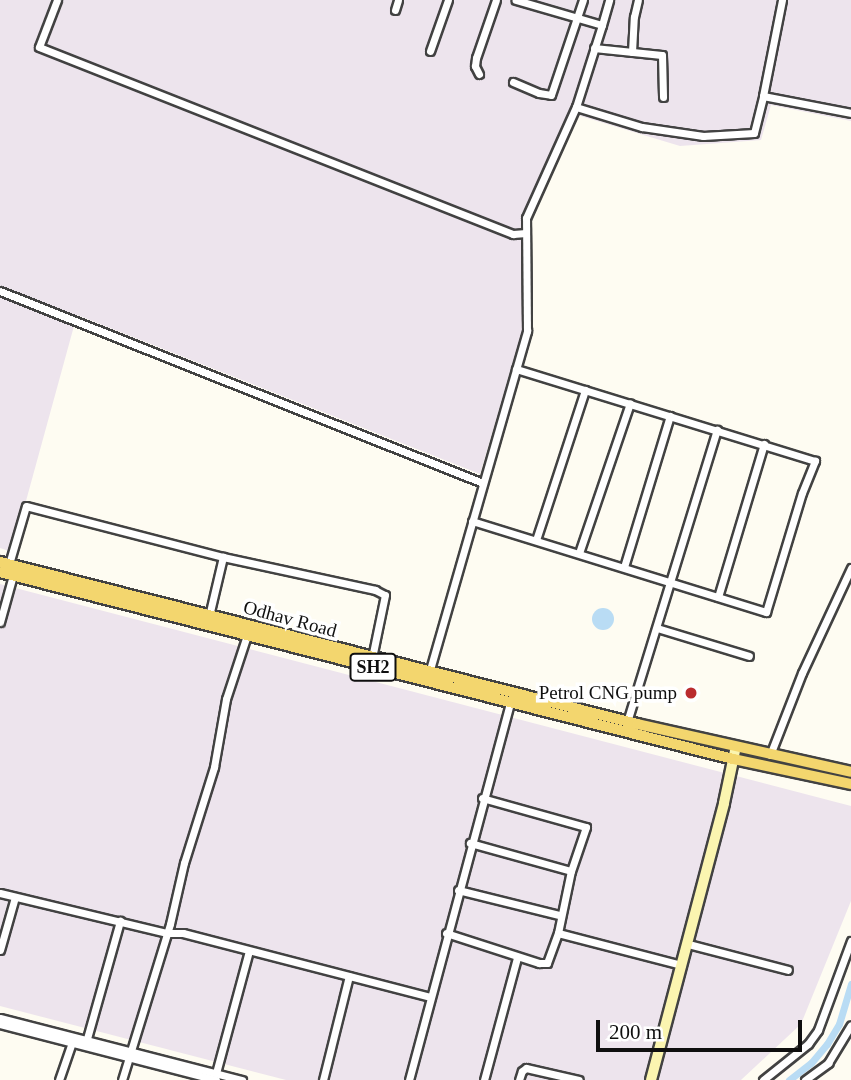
<!DOCTYPE html>
<html>
<head>
<meta charset="utf-8">
<style>
	body { margin:0 }
	#map { position:relative; width:851px; height:1080px; overflow:hidden; background:#fefcf2; font-family:Georgia,serif }
	div>[style] { position:absolute }
	[style*='--x'] { left:calc(var(--x)*1px); top:calc(var(--y)*1px); width:calc(var(--w)*1px); rotate:calc(var(--a)*1deg) }
	.industrial>* { inset:0; background:#ede4ed }
	.water>* { inset:0; background:#b9dcf4 }
	.round { border-radius:50% }
	.canal>* { height:7px; margin:-3.5px; padding:0 3.5px; transform-origin:3.5px; border-radius:3.5px; background:#b9dcf4 }
	.roads { filter:drop-shadow(2px 0 #424242) drop-shadow(-2px 0 #424242) drop-shadow(0 2px #424242) drop-shadow(0 -2px #424242) }
	.street>* { height:7px; margin:-3.5px; padding:0 3.5px; transform-origin:3.5px; border-radius:3.5px; background:#fff }
	.secondary>* { height:10px; margin:-5px; padding:0 5px; transform-origin:5px; border-radius:5px; background:#fbf5b0 }
	.primary>* { height:10px; margin:-5px; padding:0 5px; transform-origin:5px; border-radius:5px; background:#f3d66e }
	.dots>* { width:19px; height:19px; translate:-50% -50%; box-sizing:border-box; border:4px solid #fff; border-radius:50% }
	span { translate:-50% -50%; white-space:nowrap; text-align:center; line-height:1.15; -webkit-text-stroke:7px #fff; paint-order:stroke }
	.shield-label span { padding:2px 5px; background:#fff; border:2px solid; border-radius:5px; -webkit-text-stroke-width:0 }
	.shield-label { font-size:18px; color:#0f0f0f; font-weight:700 }
	.street-label { font-size:19px; color:#0f0f0f }
	.poi-label { font-size:19px; color:#0f0f0f }
	.right { translate:-100% -50%; text-align:right }
	.scale { position:absolute; left:596px; top:1020px; width:206px; height:32px; box-sizing:border-box; border:4px solid #0f0f0f; border-top:0; padding-left:9px; font-size:21px; line-height:24px; white-space:nowrap; color:#0f0f0f; -webkit-text-stroke:5px #fff; paint-order:stroke }
</style>
</head>
<body>
<div id="map">
	<div class="industrial">
		<div style="clip-path:polygon(0 0,851px 0,851px 121px,771px 105px,761px 140px,680px 146px,577px 115px,530px 225px,522px 332px,480px 474px,77px 315px,12px 552px,0 548px)"></div>
		<div style="clip-path:polygon(0 584px,851px 806px,851px 901px,801px 1024px,741px 1080px,286px 1080px,0 1006px)"></div>
	</div>
	<div class="water">
		<div class="round" style="left:592px;top:608px;width:22px;height:22px"></div>
	</div>
	<div class="canal">
		<div style="--x:789;--y:1080;--w:28;--a:-38"></div>
		<div style="--x:811;--y:1063;--w:25;--a:-50"></div>
		<div style="--x:827;--y:1044;--w:23;--a:-59"></div>
		<div style="--x:839;--y:1024;--w:42;--a:-73.3"></div>
	</div>
	<div class="roads">
		<div class="street">
			<div style="--x:57;--y:0;--w:50;--a:111"></div>
			<div style="--x:39;--y:47;--w:510;--a:21.53"></div>
			<div style="--x:513;--y:234;--w:13;--a:-4"></div>
			<div style="--x:395;--y:10;--w:10;--a:-73"></div>
			<div style="--x:602;--y:25;--w:26;--a:-74"></div>
			<div style="--x:594;--y:48;--w:68;--a:5.9"></div>
			<div style="--x:662;--y:55;--w:42;--a:88.6"></div>
			<div style="--x:430;--y:51;--w:54;--a:-70.6"></div>
			<div style="--x:632;--y:52;--w:35;--a:-87"></div>
			<div style="--x:634;--y:17;--w:17;--a:-77"></div>
			<div style="--x:479;--y:74;--w:9;--a:-117"></div>
			<div style="--x:475;--y:66;--w:8;--a:-83"></div>
			<div style="--x:476;--y:58;--w:61;--a:-71"></div>
			<div style="--x:513;--y:82;--w:28;--a:23"></div>
			<div style="--x:539;--y:93;--w:12;--a:9"></div>
			<div style="--x:551;--y:95;--w:100;--a:-71.4"></div>
			<div style="--x:763;--y:96;--w:98;--a:-78.8"></div>
			<div style="--x:576;--y:107;--w:69;--a:16.9"></div>
			<div style="--x:642;--y:127;--w:62;--a:8.4"></div>
			<div style="--x:703;--y:136;--w:51;--a:-3.4"></div>
			<div style="--x:754;--y:133;--w:38;--a:-76"></div>
			<div style="--x:763;--y:96;--w:90;--a:10.9"></div>
			<div style="--x:0;--y:291;--w:520;--a:21.68"></div>
			<div style="--x:472;--y:521;--w:308;--a:17.2"></div>
			<div style="--x:766;--y:612;--w:124;--a:-73.2"></div>
			<div style="--x:802;--y:493;--w:35;--a:-68"></div>
			<div style="--x:815;--y:461;--w:313;--a:-162.9"></div>
			<div style="--x:536;--y:540;--w:158;--a:-71.9"></div>
			<div style="--x:579;--y:553;--w:158;--a:-71.2"></div>
			<div style="--x:9;--y:564;--w:60;--a:-73.7"></div>
			<div style="--x:26;--y:506;--w:203;--a:14.5"></div>
			<div style="--x:624;--y:567;--w:158;--a:-73.1"></div>
			<div style="--x:718;--y:597;--w:160;--a:-73.3"></div>
			<div style="--x:209;--y:616;--w:61;--a:-76.7"></div>
			<div style="--x:223;--y:557;--w:156;--a:12.2"></div>
			<div style="--x:375;--y:590;--w:11;--a:27"></div>
			<div style="--x:385;--y:595;--w:64;--a:101.7"></div>
			<div style="--x:0;--y:622;--w:49;--a:-74.5"></div>
			<div style="--x:657;--y:628;--w:96;--a:16.9"></div>
			<div style="--x:429;--y:673;--w:356;--a:-74"></div>
			<div style="--x:527;--y:331;--w:113;--a:-90.5"></div>
			<div style="--x:526;--y:218;--w:122;--a:-65.8"></div>
			<div style="--x:576;--y:107;--w:86;--a:-72.4"></div>
			<div style="--x:602;--y:25;--w:90;--a:-163.8"></div>
			<div style="--x:627;--y:722;--w:306;--a:-72.9"></div>
			<div style="--x:770;--y:755;--w:88;--a:-68.7"></div>
			<div style="--x:802;--y:673;--w:116;--a:-65"></div>
			<div style="--x:482;--y:798;--w:108;--a:15.6"></div>
			<div style="--x:586;--y:827;--w:46;--a:108.8"></div>
			<div style="--x:458;--y:890;--w:104;--a:13.9"></div>
			<div style="--x:0;--y:893;--w:172;--a:13.5"></div>
			<div style="--x:167;--y:933;--w:16;--a:0"></div>
			<div style="--x:183;--y:933;--w:255;--a:14.5"></div>
			<div style="--x:446;--y:933;--w:98;--a:17.9"></div>
			<div style="--x:539;--y:963;--w:8;--a:0"></div>
			<div style="--x:547;--y:963;--w:32;--a:-70"></div>
			<div style="--x:558;--y:933;--w:63;--a:-78.2"></div>
			<div style="--x:571;--y:871;--w:105;--a:-164.5"></div>
			<div style="--x:558;--y:933;--w:128;--a:14.5"></div>
			<div style="--x:692;--y:945;--w:99;--a:14.6"></div>
			<div style="--x:0;--y:950;--w:55;--a:-74.2"></div>
			<div style="--x:0;--y:1018;--w:250;--a:14.4"></div>
			<div style="--x:0;--y:1024;--w:223;--a:14.5"></div>
			<div style="--x:86;--y:1042;--w:126;--a:-74.3"></div>
			<div style="--x:216;--y:1073;--w:126;--a:-74.9"></div>
			<div style="--x:59;--y:1080;--w:39;--a:-71"></div>
			<div style="--x:122;--y:1080;--w:163;--a:-72.9"></div>
			<div style="--x:170;--y:924;--w:63;--a:-77.1"></div>
			<div style="--x:184;--y:863;--w:101;--a:-72.6"></div>
			<div style="--x:214;--y:767;--w:69;--a:-80"></div>
			<div style="--x:226;--y:699;--w:67;--a:-71.8"></div>
			<div style="--x:323;--y:1080;--w:107;--a:-76"></div>
			<div style="--x:409;--y:1080;--w:393;--a:-75"></div>
			<div style="--x:484;--y:1080;--w:126;--a:-74.9"></div>
			<div style="--x:519;--y:1080;--w:9;--a:-72"></div>
			<div style="--x:522;--y:1071;--w:5;--a:-37"></div>
			<div style="--x:526;--y:1068;--w:54;--a:12.8"></div>
			<div style="--x:763;--y:1080;--w:58;--a:-38.7"></div>
			<div style="--x:808;--y:1044;--w:17;--a:-54"></div>
			<div style="--x:818;--y:1030;--w:95;--a:-69.7"></div>
			<div style="--x:805;--y:1080;--w:29;--a:-36"></div>
			<div style="--x:828;--y:1063;--w:44;--a:-58.8"></div>
		</div>
		<div class="secondary">
			<div style="--x:651;--y:1080;--w:286;--a:-75.2"></div>
			<div style="--x:724;--y:803;--w:53;--a:-78.1"></div>
		</div>
		<div class="primary">
			<div style="--x:0;--y:562;--w:657;--a:14.27"></div>
			<div style="--x:637;--y:724;--w:219;--a:12.6"></div>
			<div style="--x:0;--y:572;--w:756;--a:14.31"></div>
			<div style="--x:733;--y:759;--w:121;--a:12"></div>
		</div>
	</div>
	<div class="dots">
		<div style="left:691px;top:693px;background:#ba2c2f"></div>
	</div>
	<div class="shield-label">
		<span style="left:373px;top:667px">SH2</span>
	</div>
	<div class="street-label">
		<span style="left:290px;top:619px;rotate:15deg">Odhav Road</span>
	</div>
	<div class="poi-label">
		<span class="right" style="left:677px;top:693px">Petrol CNG pump</span>
	</div>
	<div class="scale">200 m</div>
</div>
</body>
</html>
